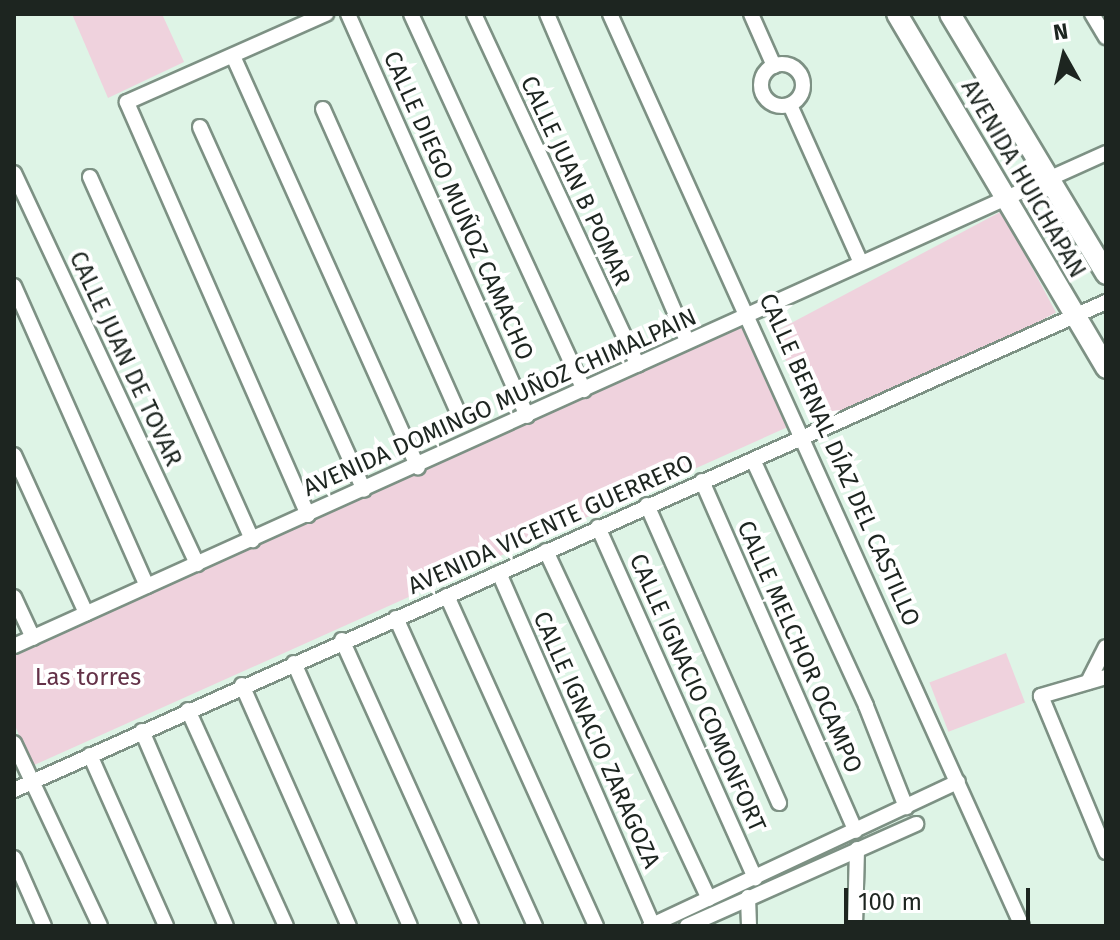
<!DOCTYPE html>
<html>
<head>
<meta charset="utf-8">
<style>
	body { margin:0 }
	#map { position:relative; width:1120px; height:940px; overflow:hidden; background:#def4e6; font-family:"Fira Sans",sans-serif }
	div>[style] { position:absolute }
	[style*='--x'] { left:calc(var(--x)*1px); top:calc(var(--y)*1px); width:calc(var(--w)*1px); rotate:calc(var(--a)*1deg) }
	.green>* { inset:0; background:#efd2dd; transform-origin:0 0 }
	.roads { filter:drop-shadow(2px 0 #7d9184) drop-shadow(-2px 0 #7d9184) drop-shadow(0 2px #7d9184) drop-shadow(0 -2px #7d9184) }
	.street>* { height:14px; margin:-7px; padding:0 7px; transform-origin:7px; border-radius:7px; background:#fff }
	.street>.ring { margin:-7px; padding:0; box-sizing:content-box; background:none; border:14px solid #fff; border-radius:50% }
	.secondary>* { height:20px; margin:-10px; padding:0 10px; transform-origin:10px; border-radius:10px; background:#fff }
	span { translate:-50% -50%; white-space:nowrap; text-align:center; line-height:1.15; -webkit-text-stroke:8px #fff; paint-order:stroke }
	.street-label { font-size:24px; color:#1d2520 }
	.park-label { font-size:24px; color:#643248 }
	.frame { position:absolute; inset:0; border:16px solid #1d2520; pointer-events:none }
	.north { position:absolute; left:1024px; top:16px; width:80px; height:80px; -webkit-text-stroke:6px #fff; paint-order:stroke; rotate:352deg; font-size:22px; font-weight:700; line-height:32px; text-align:center; color:#1d2520 }
	.north::after { content:''; display:block; margin:auto; width:28px; height:36px; background:#1d2520; clip-path:polygon(50% 0,100% 100%,50% 72%,0 100%) }
	.scale { position:absolute; left:844px; top:888px; width:186px; height:36px; box-sizing:border-box; border:4px solid #1d2520; border-top:0; padding-left:10px; font-size:24px; line-height:28px; white-space:nowrap; color:#1d2520; -webkit-text-stroke:6px #fff; paint-order:stroke }
</style>
</head>
<body>
<div id="map">
	<div class="green">
		<div style="clip-path:polygon(72px 14px,162px 14px,184px 62px,108px 98px)"></div>
		<div style="left:1002px;top:211px;width:115px;height:261px;rotate:62deg"></div>
		<div style="clip-path:polygon(742px 325px,790px 426px,32px 766px,14px 723px,14px 647px)"></div>
		<div style="left:1006px;top:653px;width:53px;height:82px;rotate:69deg"></div>
	</div>
	<div class="roads">
		<div class="street">
			<div style="--x:348;--y:14;--w:440;--a:66"></div>
			<div style="--x:411;--y:14;--w:414;--a:65.3"></div>
			<div style="--x:474;--y:14;--w:387;--a:65"></div>
			<div style="--x:547;--y:14;--w:356;--a:66.8"></div>
			<div style="--x:610;--y:14;--w:1001;--a:65.69"></div>
			<div style="--x:751;--y:14;--w:57;--a:66.1"></div>
			<div style="--x:1092;--y:14;--w:27;--a:59"></div>
			<div style="--x:233;--y:56;--w:451;--a:65.8"></div>
			<div class="ring" style="left:761px;top:64px;width:28px;height:28px"></div>
			<div style="--x:790;--y:105;--w:173;--a:65.8"></div>
			<div style="--x:323;--y:109;--w:329;--a:66"></div>
			<div style="--x:200;--y:127;--w:398;--a:65.7"></div>
			<div style="--x:14;--y:173;--w:432;--a:64.9"></div>
			<div style="--x:90;--y:177;--w:398;--a:65.9"></div>
			<div style="--x:14;--y:286;--w:328;--a:66.1"></div>
			<div style="--x:14;--y:455;--w:174;--a:65.5"></div>
			<div style="--x:754;--y:462;--w:268;--a:65.3"></div>
			<div style="--x:866;--y:706;--w:109;--a:68.4"></div>
			<div style="--x:702;--y:481;--w:382;--a:66.3"></div>
			<div style="--x:647;--y:505;--w:326;--a:66.1"></div>
			<div style="--x:308;--y:515;--w:451;--a:-113.7"></div>
			<div style="--x:127;--y:102;--w:218;--a:-23.9"></div>
			<div style="--x:598;--y:527;--w:385;--a:65.9"></div>
			<div style="--x:546;--y:551;--w:384;--a:64.9"></div>
			<div style="--x:499;--y:573;--w:384;--a:66.4"></div>
			<div style="--x:447;--y:596;--w:362;--a:65.7"></div>
			<div style="--x:14;--y:597;--w:45;--a:65.1"></div>
			<div style="--x:396;--y:618;--w:338;--a:65.7"></div>
			<div style="--x:342;--y:640;--w:314;--a:65.7"></div>
			<div style="--x:14;--y:646;--w:1198;--a:-24.3"></div>
			<div style="--x:294;--y:663;--w:287;--a:66.2"></div>
			<div style="--x:1106;--y:677;--w:68;--a:163.7"></div>
			<div style="--x:1041;--y:696;--w:169;--a:67.4"></div>
			<div style="--x:1088;--y:682;--w:39;--a:-63"></div>
			<div style="--x:242;--y:685;--w:264;--a:66.1"></div>
			<div style="--x:188;--y:710;--w:237;--a:65.6"></div>
			<div style="--x:142;--y:731;--w:212;--a:66.7"></div>
			<div style="--x:14;--y:743;--w:202;--a:64.8"></div>
			<div style="--x:90;--y:755;--w:187;--a:66"></div>
			<div style="--x:14;--y:790;--w:1196;--a:-24.08"></div>
			<div style="--x:14;--y:858;--w:74;--a:66.2"></div>
			<div style="--x:748;--y:897;--w:29;--a:88"></div>
			<div style="--x:650;--y:926;--w:340;--a:-25.1"></div>
			<div style="--x:687;--y:926;--w:251;--a:-24"></div>
			<div style="--x:855;--y:926;--w:77;--a:-88.5"></div>
		</div>
		<div class="secondary">
			<div style="--x:897;--y:14;--w:411;--a:59.4"></div>
			<div style="--x:950;--y:14;--w:303;--a:59"></div>
		</div>
	</div>
	<div class="street-label">
		<span style="left:1023px;top:179px;rotate:60deg">AVENIDA HUICHAPAN</span>
		<span style="left:575px;top:181px;rotate:65deg">CALLE JUAN B POMAR</span>
		<span style="left:458px;top:206px;rotate:66deg">CALLE DIEGO MUÑOZ CAMACHO</span>
		<span style="left:125px;top:359px;rotate:65deg">CALLE JUAN DE TOVAR</span>
		<span style="left:500px;top:403px;rotate:-24deg">AVENIDA DOMINGO MUÑOZ CHIMALPAIN</span>
		<span style="left:839px;top:460px;rotate:66deg">CALLE BERNAL DÍAZ DEL CASTILLO</span>
		<span style="left:551px;top:525px;rotate:-24deg">AVENIDA VICENTE GUERRERO</span>
		<span style="left:799px;top:647px;rotate:66deg">CALLE MELCHOR OCAMPO</span>
		<span style="left:697px;top:693px;rotate:66deg">CALLE IGNACIO COMONFORT</span>
		<span style="left:596px;top:740px;rotate:66deg">CALLE IGNACIO ZARAGOZA</span>
	</div>
	<div class="park-label">
		<span style="left:88px;top:678px">Las torres</span>
	</div>
	<div class="frame"></div>
	<div class="north">N</div>
	<div class="scale">100 m</div>
</div>
</body>
</html>
